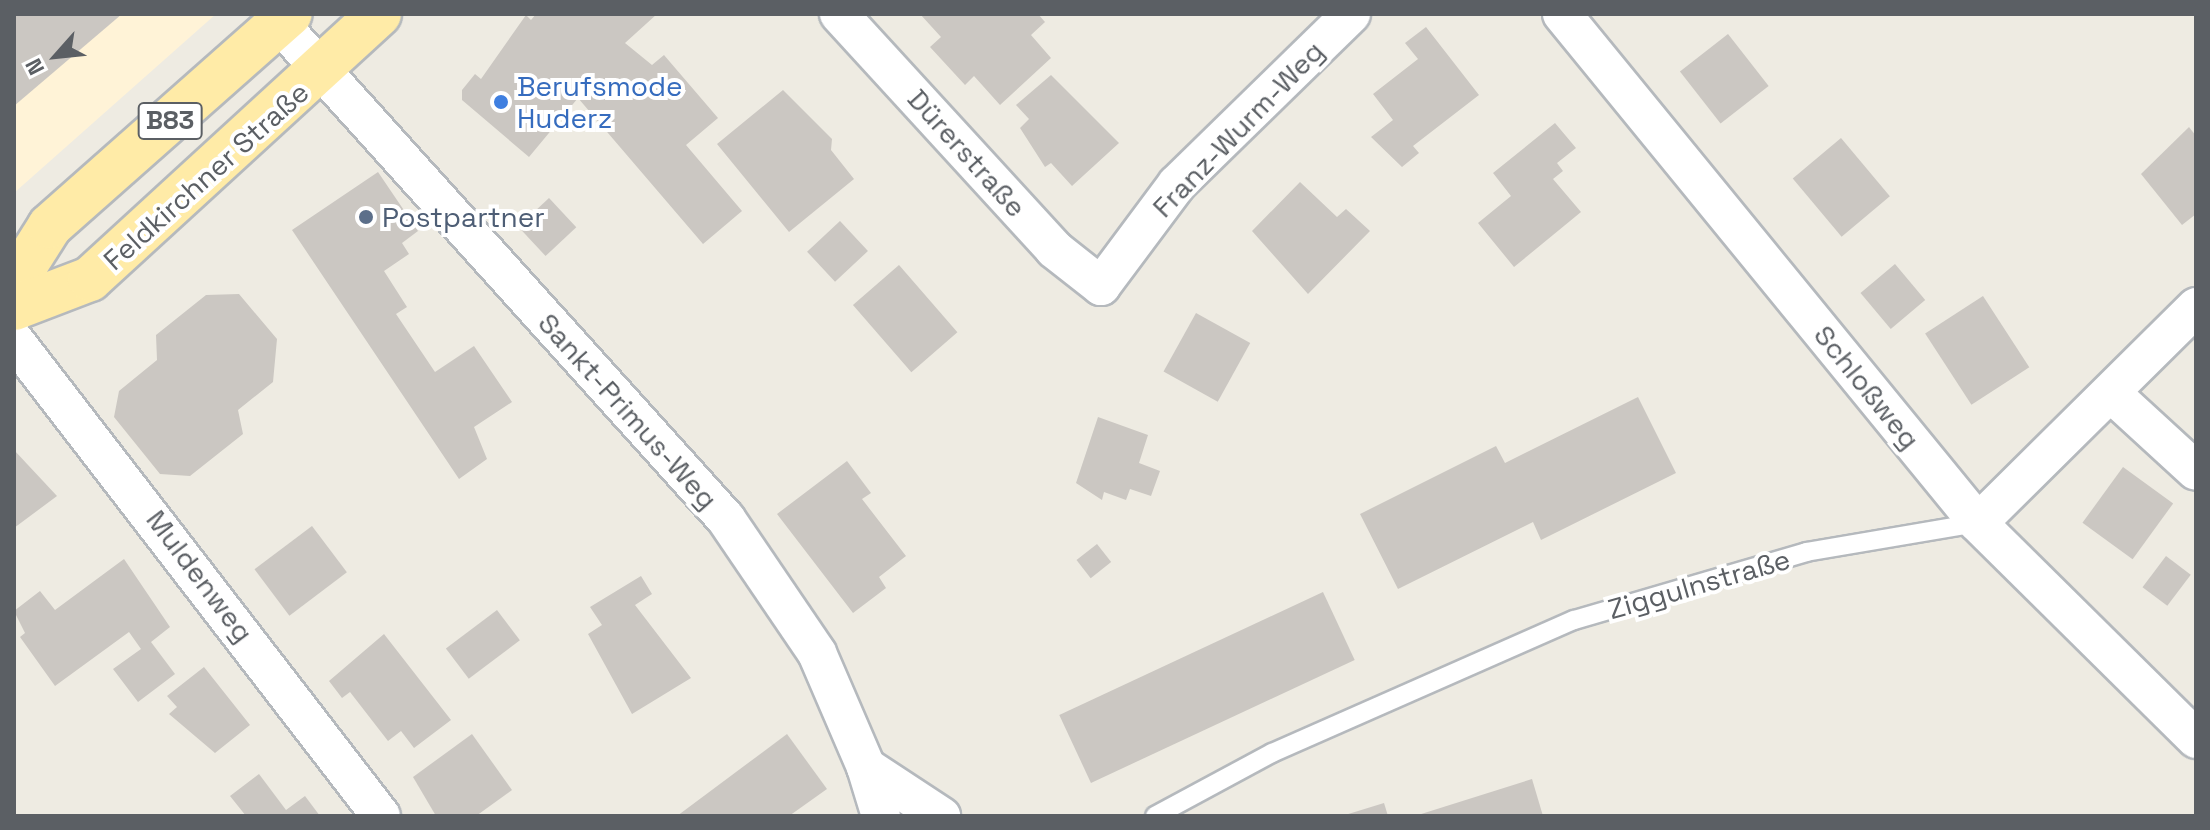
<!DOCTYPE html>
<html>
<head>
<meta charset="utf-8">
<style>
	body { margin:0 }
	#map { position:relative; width:2210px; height:830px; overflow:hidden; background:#eeebe2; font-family:"Space Grotesk",sans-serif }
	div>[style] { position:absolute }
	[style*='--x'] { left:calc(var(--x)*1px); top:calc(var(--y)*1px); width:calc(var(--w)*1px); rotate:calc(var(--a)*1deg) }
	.commercial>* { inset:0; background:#fff3d7 }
	.building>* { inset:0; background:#cbc7c2; transform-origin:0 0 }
	.roads { filter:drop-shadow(2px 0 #b5b9bd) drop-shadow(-2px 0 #b5b9bd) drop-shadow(0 2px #b5b9bd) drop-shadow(0 -2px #b5b9bd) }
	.service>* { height:18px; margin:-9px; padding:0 9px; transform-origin:9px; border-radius:9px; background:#fff }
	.minor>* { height:38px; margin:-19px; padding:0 19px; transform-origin:19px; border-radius:19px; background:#fff }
	.primary>* { height:44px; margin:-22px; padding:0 22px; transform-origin:22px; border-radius:22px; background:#ffeba7 }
	.dots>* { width:22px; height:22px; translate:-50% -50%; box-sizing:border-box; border:4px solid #fff; border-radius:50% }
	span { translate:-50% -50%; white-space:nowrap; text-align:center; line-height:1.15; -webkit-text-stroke:8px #fff; paint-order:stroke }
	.shield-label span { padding:2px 6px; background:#fff; border:2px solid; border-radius:6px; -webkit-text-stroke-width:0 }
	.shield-label { font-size:26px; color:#5b5f64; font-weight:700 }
	.shop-label { font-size:28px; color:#366cbe }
	.left { translate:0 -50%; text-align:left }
	.street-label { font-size:28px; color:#5b5f64 }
	.service-label { font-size:28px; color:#4e5e75 }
	.frame { position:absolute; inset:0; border:16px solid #5b5f64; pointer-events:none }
	.north { position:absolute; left:16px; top:16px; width:80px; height:80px; -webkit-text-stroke:6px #fff; paint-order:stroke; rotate:243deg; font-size:22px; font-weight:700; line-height:32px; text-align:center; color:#5b5f64 }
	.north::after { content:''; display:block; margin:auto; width:28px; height:36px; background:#5b5f64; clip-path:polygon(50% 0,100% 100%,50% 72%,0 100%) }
</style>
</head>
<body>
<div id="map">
	<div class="commercial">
		<div style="clip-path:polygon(14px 14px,216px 14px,14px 193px)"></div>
	</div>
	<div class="building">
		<div style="clip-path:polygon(14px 14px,122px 14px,14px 106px)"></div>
		<div style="clip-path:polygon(536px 14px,657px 14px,625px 43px,652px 65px,664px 55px,718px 118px,686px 145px,742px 211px,703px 244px,578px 98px,529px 157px,462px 100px,462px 90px,475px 74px,481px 79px,526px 15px,531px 20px)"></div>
		<div style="clip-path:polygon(920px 14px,1038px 14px,1045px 22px,1031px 35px,1051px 58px,1000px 105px,974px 76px,965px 85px,930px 47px,941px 37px)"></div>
		<div style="clip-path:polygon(1426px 27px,1479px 95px,1413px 146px,1419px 153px,1402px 167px,1371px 137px,1393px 120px,1373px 94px,1418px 59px,1405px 43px)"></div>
		<div style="left:1728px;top:34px;width:66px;height:61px;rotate:52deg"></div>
		<div style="clip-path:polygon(1051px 75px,1119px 143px,1072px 186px,1051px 163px,1045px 167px,1020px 128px,1029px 119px,1016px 105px)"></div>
		<div style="clip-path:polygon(783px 90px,832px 139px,831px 150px,854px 179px,789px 232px,717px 144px)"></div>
		<div style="clip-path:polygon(1555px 123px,1576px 148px,1557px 163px,1563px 171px,1553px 179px,1581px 212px,1514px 267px,1478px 223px,1511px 196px,1493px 173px)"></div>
		<div style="clip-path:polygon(2189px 127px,2196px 136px,2196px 214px,2182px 225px,2141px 174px)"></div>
		<div style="left:1841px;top:138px;width:76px;height:63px;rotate:50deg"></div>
		<div style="clip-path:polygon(378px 172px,418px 231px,402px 243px,409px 254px,384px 271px,407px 307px,396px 314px,435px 372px,474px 346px,512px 402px,474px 427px,487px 459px,459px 479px,292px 230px)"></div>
		<div style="clip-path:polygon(1300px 182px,1337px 217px,1346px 209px,1370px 231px,1308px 294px,1252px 231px)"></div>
		<div style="left:549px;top:198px;width:40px;height:42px;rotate:47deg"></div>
		<div style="left:840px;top:221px;width:41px;height:45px;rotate:47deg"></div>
		<div style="left:1895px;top:264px;width:47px;height:45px;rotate:50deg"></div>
		<div style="left:899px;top:265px;width:89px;height:61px;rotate:49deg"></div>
		<div style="clip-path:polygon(239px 294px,277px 339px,273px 382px,238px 410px,243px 434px,190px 476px,160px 474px,114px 417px,119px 391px,157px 360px,156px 335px,206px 295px)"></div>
		<div style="left:1983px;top:296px;width:85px;height:69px;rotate:57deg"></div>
		<div style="left:1196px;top:313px;width:62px;height:67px;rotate:29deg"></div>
		<div style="clip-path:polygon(1638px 397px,1676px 473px,1541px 540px,1533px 522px,1398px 589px,1360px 514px,1496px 446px,1505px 463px)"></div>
		<div style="clip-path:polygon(1098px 417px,1148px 435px,1139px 463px,1160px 471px,1151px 496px,1130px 489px,1126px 500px,1104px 492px,1102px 500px,1076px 483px)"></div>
		<div style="clip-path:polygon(14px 450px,57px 496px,14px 528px)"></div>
		<div style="clip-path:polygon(847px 461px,871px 493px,862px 499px,906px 556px,879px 577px,886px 588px,853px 613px,777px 514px)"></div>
		<div style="left:2123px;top:467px;width:62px;height:69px;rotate:36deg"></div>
		<div style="left:312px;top:526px;width:58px;height:72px;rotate:53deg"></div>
		<div style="left:1097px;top:544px;width:23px;height:26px;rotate:52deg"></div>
		<div style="left:2166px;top:556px;width:31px;height:39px;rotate:37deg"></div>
		<div style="clip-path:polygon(124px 559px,170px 627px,151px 642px,175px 674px,138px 702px,113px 669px,141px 649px,129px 632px,55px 686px,20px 637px,25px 633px,14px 611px,40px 591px,55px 610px)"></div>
		<div style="clip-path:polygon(641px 576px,652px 594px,635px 605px,691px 678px,632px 714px,588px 634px,602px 625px,590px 607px)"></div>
		<div style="left:1323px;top:592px;width:75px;height:291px;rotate:65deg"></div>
		<div style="left:497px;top:610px;width:38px;height:64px;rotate:53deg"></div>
		<div style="clip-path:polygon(384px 634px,451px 720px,414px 748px,401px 731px,388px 741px,350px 692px,342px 698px,329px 681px)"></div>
		<div style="clip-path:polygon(204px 667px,250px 725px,215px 753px,169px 714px,177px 707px,167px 696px)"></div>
		<div style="clip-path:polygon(472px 734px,512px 790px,476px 816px,436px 816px,413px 777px)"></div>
		<div style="clip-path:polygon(787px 734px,827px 789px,789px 816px,677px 816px)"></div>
		<div style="clip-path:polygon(259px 774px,286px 810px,305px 796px,320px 816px,246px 816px,230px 796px)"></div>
		<div style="clip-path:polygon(1532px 779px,1543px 816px,1418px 816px,1418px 815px)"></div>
		<div style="clip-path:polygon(1384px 803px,1388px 816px,1345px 816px,1345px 815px)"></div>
	</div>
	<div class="roads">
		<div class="service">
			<div style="--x:1155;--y:816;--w:133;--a:-28.3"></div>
			<div style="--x:1272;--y:753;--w:330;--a:-23.8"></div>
			<div style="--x:1574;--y:620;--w:242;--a:-16.3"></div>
			<div style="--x:1806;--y:552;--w:174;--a:-9.6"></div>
		</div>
		<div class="minor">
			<div style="--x:839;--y:14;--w:319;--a:47.5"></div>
			<div style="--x:1054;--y:249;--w:60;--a:38.2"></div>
			<div style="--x:1101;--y:286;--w:127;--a:-53.3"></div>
			<div style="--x:1177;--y:184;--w:243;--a:-44.3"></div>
			<div style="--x:1562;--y:14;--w:657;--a:50.74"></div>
			<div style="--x:1978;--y:523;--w:307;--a:44.7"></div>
			<div style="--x:279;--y:23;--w:668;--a:47.97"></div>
			<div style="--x:726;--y:519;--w:162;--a:55.8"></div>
			<div style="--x:817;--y:653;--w:124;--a:66.7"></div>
			<div style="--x:866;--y:767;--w:90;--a:33.2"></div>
			<div style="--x:14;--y:340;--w:601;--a:52.37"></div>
			<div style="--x:2111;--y:393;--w:115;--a:42.5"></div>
			<div style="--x:1978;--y:523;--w:307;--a:-44.7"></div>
			<div style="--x:866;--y:767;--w:51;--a:73"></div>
		</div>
		<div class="primary">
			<div style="--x:14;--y:283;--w:67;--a:-57.7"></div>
			<div style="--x:50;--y:226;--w:320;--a:-41.5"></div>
			<div style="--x:14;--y:308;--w:81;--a:-20.9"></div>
			<div style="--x:90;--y:279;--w:392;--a:-42.5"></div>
		</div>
	</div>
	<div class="dots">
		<div style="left:501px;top:102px;background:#3f7fe0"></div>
		<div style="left:366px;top:217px;background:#5c6f8a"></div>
	</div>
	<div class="shield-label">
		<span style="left:170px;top:121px">B83</span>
	</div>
	<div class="shop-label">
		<span class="left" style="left:517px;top:102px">Berufsmode<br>Huderz</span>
	</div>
	<div class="street-label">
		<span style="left:1238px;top:129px;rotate:-46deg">Franz-Wurm-Weg</span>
		<span style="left:967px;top:153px;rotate:48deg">Dürerstraße</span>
		<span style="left:206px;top:176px;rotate:-42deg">Feldkirchner Straße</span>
		<span style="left:1867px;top:387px;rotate:51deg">Schloßweg</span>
		<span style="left:628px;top:411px;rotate:48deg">Sankt-Primus-Weg</span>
		<span style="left:200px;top:576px;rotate:53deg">Muldenweg</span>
		<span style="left:1699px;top:584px;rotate:-16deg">Ziggulnstraße</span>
	</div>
	<div class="service-label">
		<span class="left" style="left:382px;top:217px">Postpartner</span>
	</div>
	<div class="frame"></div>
	<div class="north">N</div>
</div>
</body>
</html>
